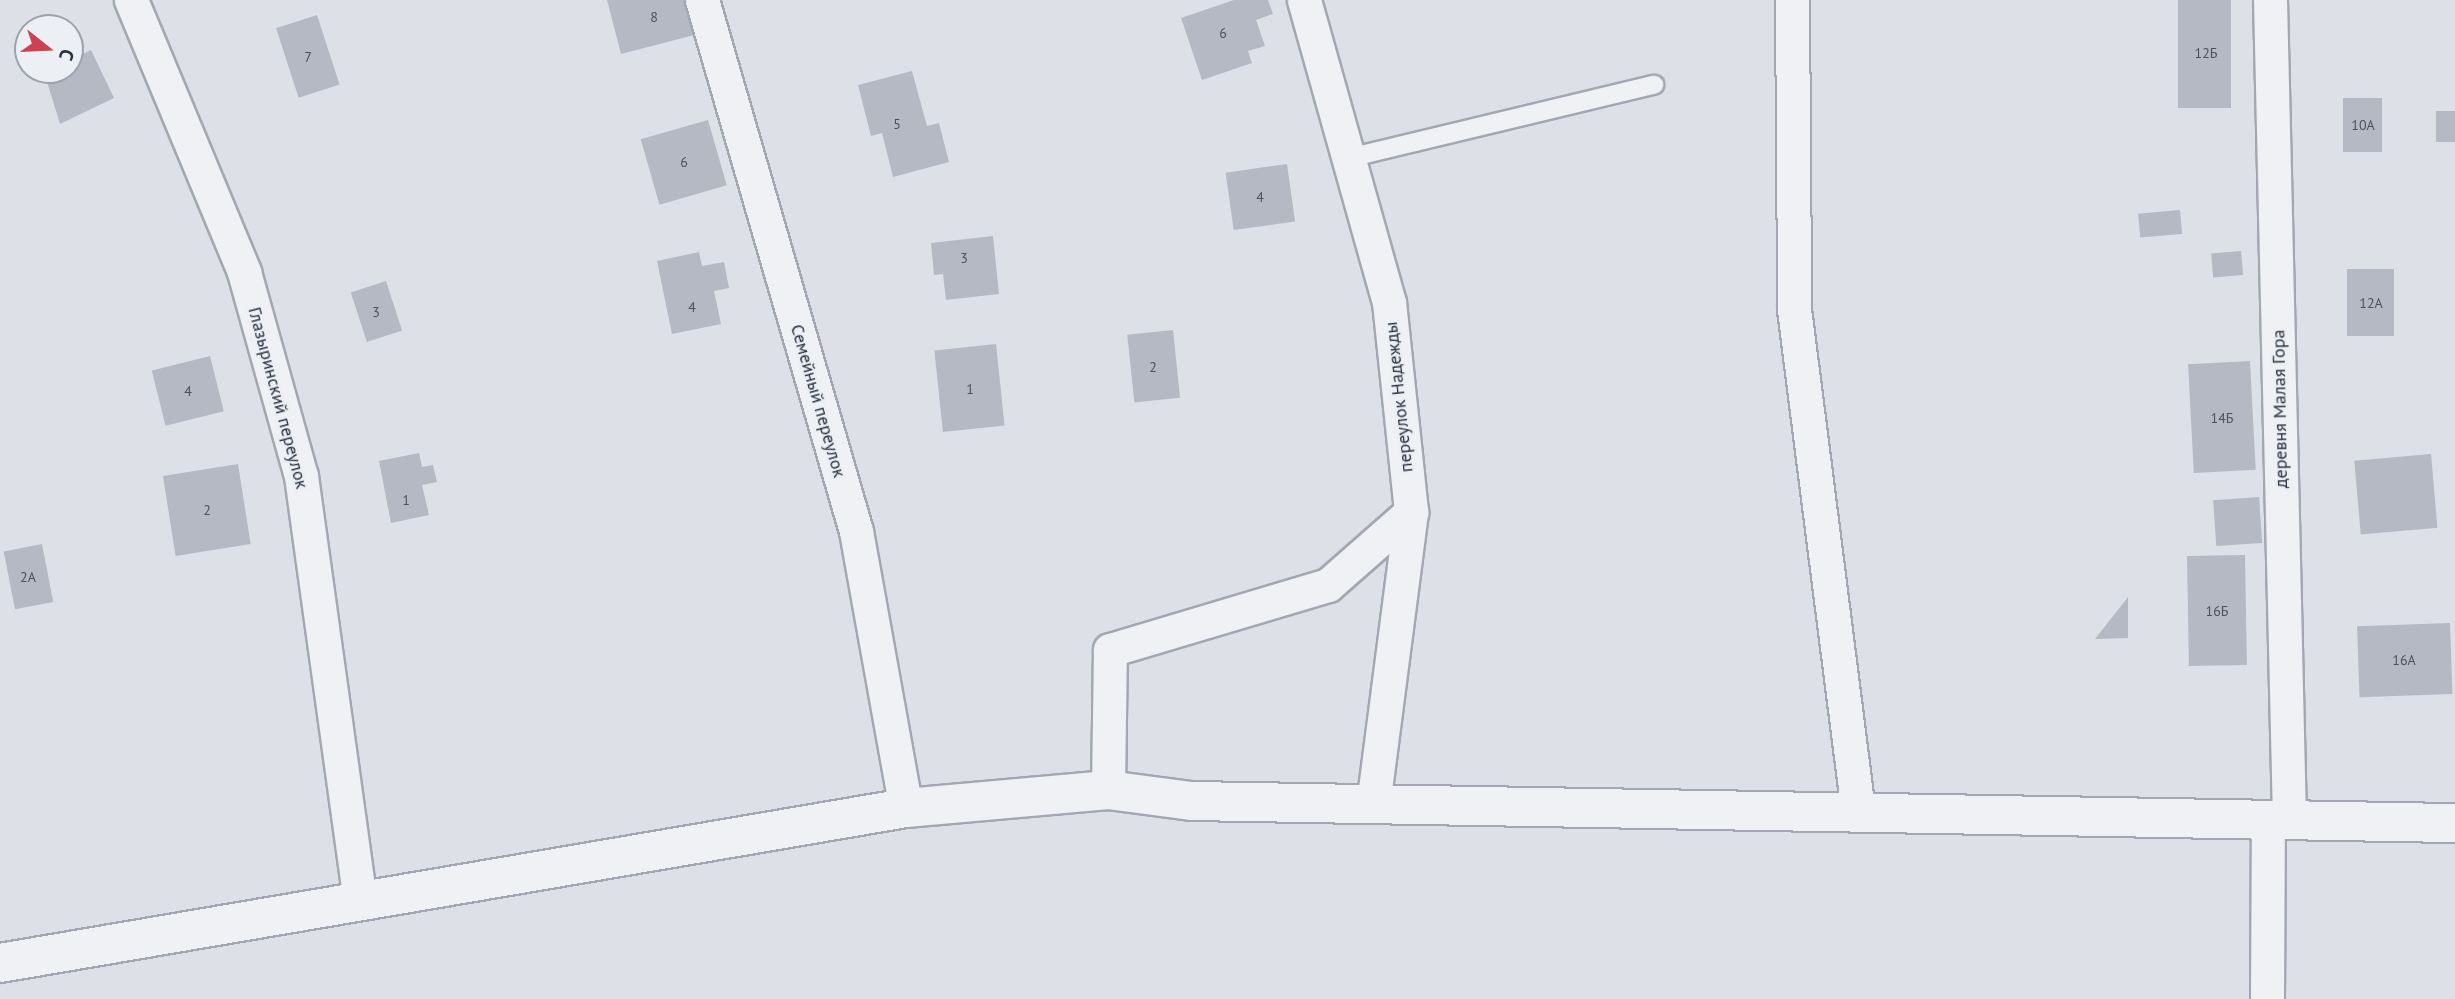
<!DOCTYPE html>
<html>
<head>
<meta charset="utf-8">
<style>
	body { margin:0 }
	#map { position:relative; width:2455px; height:999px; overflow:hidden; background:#dde0e7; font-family:"PT Sans",sans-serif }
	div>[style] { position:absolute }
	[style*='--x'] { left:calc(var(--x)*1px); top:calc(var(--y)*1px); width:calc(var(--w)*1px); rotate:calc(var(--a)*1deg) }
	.building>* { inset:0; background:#b4b9c3; transform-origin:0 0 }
	.roads { filter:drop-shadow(2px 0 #a3a7b1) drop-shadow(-2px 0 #a3a7b1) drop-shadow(0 2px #a3a7b1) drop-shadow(0 -2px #a3a7b1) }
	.service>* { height:18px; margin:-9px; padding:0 9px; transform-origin:9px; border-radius:9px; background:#f0f1f5 }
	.minor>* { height:33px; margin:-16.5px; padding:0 16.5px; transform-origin:16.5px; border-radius:16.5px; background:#f0f1f5 }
	.tertiary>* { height:38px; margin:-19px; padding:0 19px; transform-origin:19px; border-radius:19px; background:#f0f1f5 }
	span { translate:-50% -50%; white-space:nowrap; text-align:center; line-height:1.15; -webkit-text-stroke:5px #eceff4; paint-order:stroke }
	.number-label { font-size:14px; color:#4a515e }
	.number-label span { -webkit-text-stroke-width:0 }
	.street-label { font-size:18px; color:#272e3d }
	.north { position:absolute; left:14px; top:14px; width:70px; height:70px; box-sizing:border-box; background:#eceff4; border:2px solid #9da2ab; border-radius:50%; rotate:108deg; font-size:19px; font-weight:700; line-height:28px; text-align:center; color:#272e3d }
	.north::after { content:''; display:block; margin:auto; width:24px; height:32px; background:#cc4250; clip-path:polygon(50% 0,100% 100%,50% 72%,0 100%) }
</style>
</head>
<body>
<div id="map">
	<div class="building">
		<div style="clip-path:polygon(607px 0,693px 0,702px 33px,621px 54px)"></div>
		<div style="clip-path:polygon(1234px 0,1268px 0,1273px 14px,1256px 20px,1265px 46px,1248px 51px,1252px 63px,1202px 80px,1181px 18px)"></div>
		<div style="left:2178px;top:0;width:53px;height:108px"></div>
		<div style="left:317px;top:15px;width:73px;height:43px;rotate:72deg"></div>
		<div style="clip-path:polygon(91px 50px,114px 98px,60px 124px,44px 72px,70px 70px,70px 60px)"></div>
		<div style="clip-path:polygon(912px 71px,927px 126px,939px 123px,949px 162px,893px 177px,882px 133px,871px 136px,858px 85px)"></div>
		<div style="left:2343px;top:98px;width:39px;height:54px"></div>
		<div style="left:2436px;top:111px;width:19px;height:31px"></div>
		<div style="left:708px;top:120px;width:68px;height:70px;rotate:74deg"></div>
		<div style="left:1287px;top:164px;width:58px;height:62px;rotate:82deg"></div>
		<div style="left:2180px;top:210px;width:24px;height:42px;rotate:85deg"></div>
		<div style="clip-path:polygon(993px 236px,999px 294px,946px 300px,943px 274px,934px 275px,931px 243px)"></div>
		<div style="left:2241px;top:251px;width:24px;height:30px;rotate:85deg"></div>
		<div style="clip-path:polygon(699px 252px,702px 266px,724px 262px,729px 288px,714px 291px,721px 324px,672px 334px,657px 261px)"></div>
		<div style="left:2347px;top:269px;width:47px;height:67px"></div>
		<div style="left:386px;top:281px;width:52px;height:37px;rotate:72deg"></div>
		<div style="left:1173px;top:330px;width:68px;height:46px;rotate:84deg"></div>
		<div style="left:996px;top:344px;width:82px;height:62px;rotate:84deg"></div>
		<div style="left:210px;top:356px;width:57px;height:60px;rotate:76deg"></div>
		<div style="left:2250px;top:361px;width:109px;height:62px;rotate:87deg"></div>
		<div style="clip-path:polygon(419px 453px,422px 467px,433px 465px,437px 482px,422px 485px,429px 515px,391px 523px,379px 461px)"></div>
		<div style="left:2431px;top:454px;width:74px;height:77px;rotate:85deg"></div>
		<div style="left:238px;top:464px;width:81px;height:76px;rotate:81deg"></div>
		<div style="left:2259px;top:497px;width:46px;height:46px;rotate:86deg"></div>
		<div style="left:42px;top:544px;width:59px;height:39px;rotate:79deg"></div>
		<div style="left:2245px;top:555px;width:110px;height:58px;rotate:89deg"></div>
		<div style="clip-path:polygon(2128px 597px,2128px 638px,2095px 639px)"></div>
		<div style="left:2450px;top:623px;width:71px;height:93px;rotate:88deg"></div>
	</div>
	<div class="roads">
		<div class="service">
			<div style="--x:1349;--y:158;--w:314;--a:-13.5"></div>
		</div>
		<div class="minor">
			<div style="--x:131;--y:0;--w:295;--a:67.4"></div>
			<div style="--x:244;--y:272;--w:212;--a:74.4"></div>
			<div style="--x:301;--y:476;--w:429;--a:82.1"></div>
			<div style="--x:702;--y:0;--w:553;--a:73.83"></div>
			<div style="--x:856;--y:531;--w:281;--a:79.8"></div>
			<div style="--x:1304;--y:0;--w:314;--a:74.3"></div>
			<div style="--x:1389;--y:302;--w:211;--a:84"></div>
			<div style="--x:1411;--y:512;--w:294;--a:97.4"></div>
			<div style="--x:1792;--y:0;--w:309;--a:89.6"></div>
			<div style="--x:1794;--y:309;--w:506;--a:82.73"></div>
			<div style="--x:2270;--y:0;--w:819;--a:88.67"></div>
			<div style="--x:1108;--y:790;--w:140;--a:-89.2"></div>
			<div style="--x:1110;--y:650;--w:227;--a:-16.6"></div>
			<div style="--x:1328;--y:585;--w:111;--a:-41.3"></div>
			<div style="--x:2267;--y:999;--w:181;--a:-89.7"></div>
		</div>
		<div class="tertiary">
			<div style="--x:0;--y:963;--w:919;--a:-9.71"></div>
			<div style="--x:906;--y:808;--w:203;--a:-5.1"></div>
			<div style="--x:1108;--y:790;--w:84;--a:7.5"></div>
			<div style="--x:1191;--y:801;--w:1264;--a:1"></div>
		</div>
	</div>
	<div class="number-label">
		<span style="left:654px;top:17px">8</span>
		<span style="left:1223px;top:33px">6</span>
		<span style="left:2206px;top:53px">12Б</span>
		<span style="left:308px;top:57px">7</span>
		<span style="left:897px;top:124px">5</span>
		<span style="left:2363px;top:125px">10А</span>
		<span style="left:684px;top:162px">6</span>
		<span style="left:1260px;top:197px">4</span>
		<span style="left:964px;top:258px">3</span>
		<span style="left:2371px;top:303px">12А</span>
		<span style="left:692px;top:307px">4</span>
		<span style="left:376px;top:312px">3</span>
		<span style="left:1153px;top:367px">2</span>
		<span style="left:970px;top:389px">1</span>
		<span style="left:188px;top:391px">4</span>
		<span style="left:2222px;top:418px">14Б</span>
		<span style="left:406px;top:500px">1</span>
		<span style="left:207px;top:510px">2</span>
		<span style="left:28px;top:577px">2А</span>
		<span style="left:2217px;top:611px">16Б</span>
		<span style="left:2404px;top:660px">16А</span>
	</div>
	<div class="street-label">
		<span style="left:1399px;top:397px;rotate:-96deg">переулок Надежды</span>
		<span style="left:278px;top:398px;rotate:75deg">Глазыринский переулок</span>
		<span style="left:818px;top:401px;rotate:74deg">Семейный переулок</span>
		<span style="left:2280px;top:409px;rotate:-91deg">деревня Малая Гора</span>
	</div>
	<div class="north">С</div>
</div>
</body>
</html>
